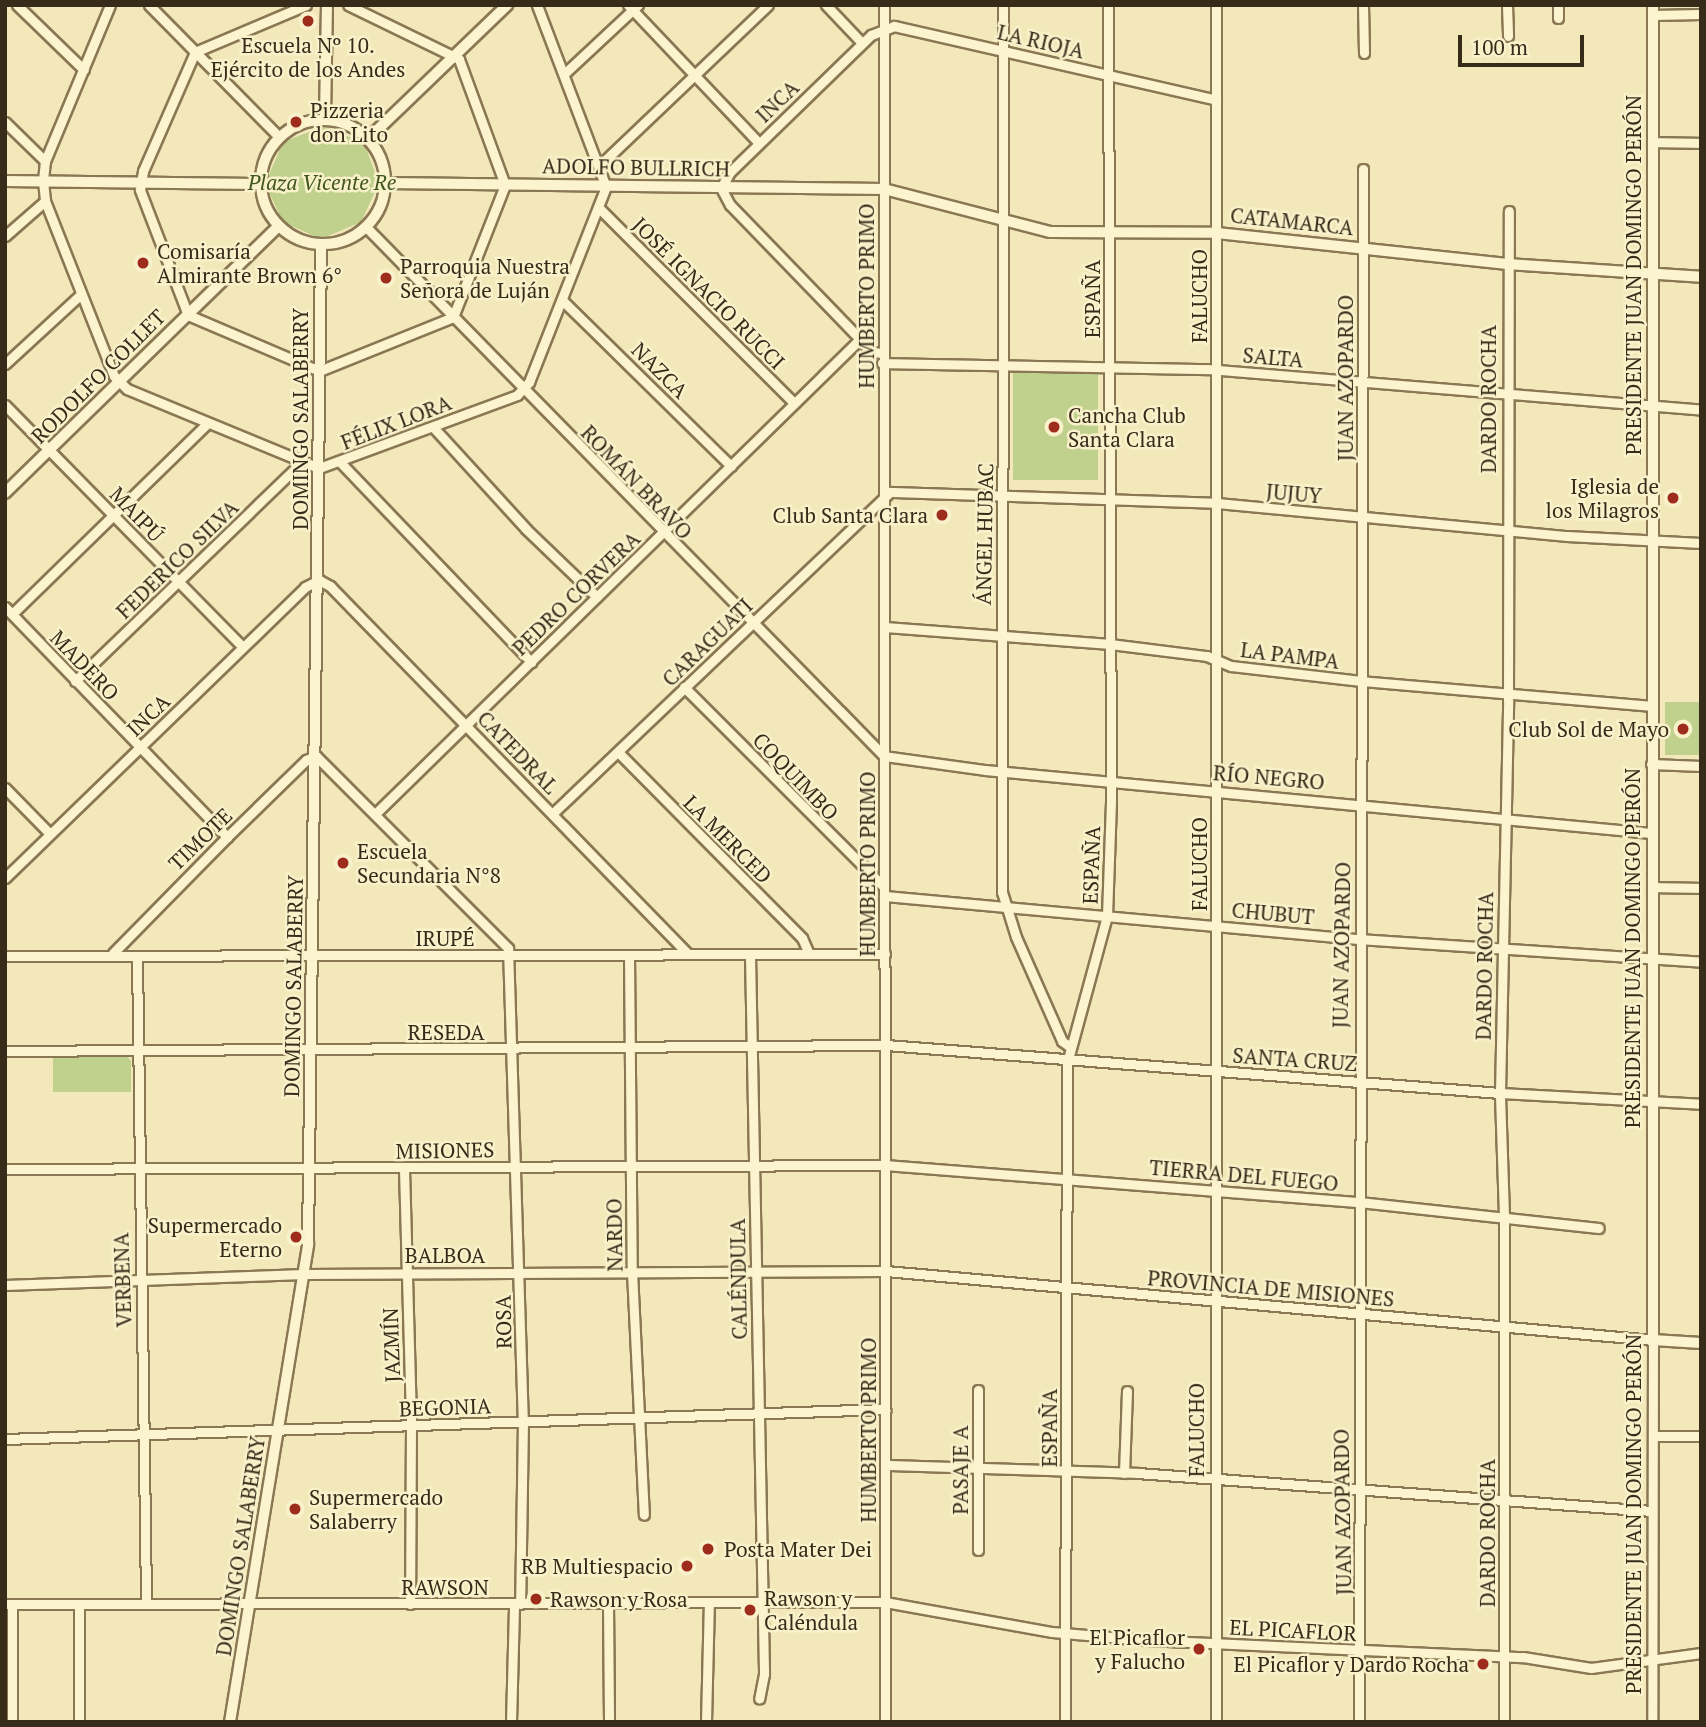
<!DOCTYPE html>
<html>
<head>
<meta charset="utf-8">
<style>
	body { margin:0 }
	#map { position:relative; width:1706px; height:1727px; overflow:hidden; background:#f2e8ba; font-family:"PT Serif",serif }
	div>[style] { position:absolute }
	[style*='--x'] { left:calc(var(--x)*1px); top:calc(var(--y)*1px); width:calc(var(--w)*1px); rotate:calc(var(--a)*1deg) }
	.green>* { inset:0; background:#c0d08d; transform-origin:0 0 }
	.roads { filter:drop-shadow(2px 0 #8a7753) drop-shadow(-2px 0 #8a7753) drop-shadow(0 2px #8a7753) drop-shadow(0 -2px #8a7753) }
	.minor>* { height:9px; margin:-4.5px; padding:0 4.5px; transform-origin:4.5px; border-radius:4.5px; background:#fcf4ce }
	.tertiary>* { height:10px; margin:-5px; padding:0 5px; transform-origin:5px; border-radius:5px; background:#fcf4ce }
	.tertiary>.ring { margin:-5px; padding:0; box-sizing:content-box; background:none; border:10px solid #fcf4ce; border-radius:50% }
	.dots>* { width:19px; height:19px; translate:-50% -50%; box-sizing:border-box; border:4px solid #f9f1ca; border-radius:50% }
	span { translate:-50% -50%; white-space:nowrap; text-align:center; line-height:1.15; -webkit-text-stroke:5px #f9f1ca; paint-order:stroke }
	.street-label { font-size:21px; color:#372b19 }
	.poi-label { font-size:21px; color:#372b19 }
	.left { translate:0 -50%; text-align:left }
	.right { translate:-100% -50%; text-align:right }
	.park-label { font-size:21px; color:#41561e; font-style:italic }
	.frame { position:absolute; inset:0; border:7px solid #372b19; pointer-events:none }
	.scale { position:absolute; left:1458px; top:35px; width:126px; height:32px; box-sizing:border-box; border:4px solid #372b19; border-top:0; padding-left:9px; font-size:21px; line-height:24px; white-space:nowrap; color:#372b19; -webkit-text-stroke:5px #f9f1ca; paint-order:stroke }
</style>
</head>
<body>
<div id="map">
	<div class="green">
		<div style="clip-path:polygon(324px 126px,364px 143px,379px 183px,361px 222px,321px 239px,283px 222px,265px 184px,283px 142px)"></div>
		<div style="left:1013px;top:373px;width:85px;height:107px"></div>
		<div style="left:1665px;top:702px;width:36px;height:53px"></div>
		<div style="clip-path:polygon(53px 1055px,127px 1056px,131px 1061px,131px 1092px,53px 1092px)"></div>
	</div>
	<div class="roads">
		<div class="minor">
			<div style="--x:17;--y:5;--w:93;--a:44.1"></div>
			<div style="--x:110;--y:5;--w:169;--a:112.6"></div>
			<div style="--x:45;--y:161;--w:20;--a:96"></div>
			<div style="--x:43;--y:181;--w:20;--a:84"></div>
			<div style="--x:45;--y:201;--w:188;--a:68.5"></div>
			<div style="--x:114;--y:376;--w:18;--a:45"></div>
			<div style="--x:127;--y:389;--w:208;--a:22.4"></div>
			<div style="--x:319;--y:468;--w:211;--a:-20.2"></div>
			<div style="--x:517;--y:395;--w:18;--a:-47"></div>
			<div style="--x:529;--y:382;--w:210;--a:-68.5"></div>
			<div style="--x:606;--y:187;--w:195;--a:-110.8"></div>
			<div style="--x:149;--y:5;--w:184;--a:45.4"></div>
			<div style="--x:306;--y:5;--w:121;--a:157.1"></div>
			<div style="--x:195;--y:52;--w:130;--a:113.6"></div>
			<div style="--x:143;--y:171;--w:19;--a:99"></div>
			<div style="--x:140;--y:190;--w:134;--a:69"></div>
			<div style="--x:188;--y:315;--w:142;--a:23.1"></div>
			<div style="--x:319;--y:371;--w:144;--a:-21.9"></div>
			<div style="--x:453;--y:317;--w:142;--a:-68.5"></div>
			<div style="--x:505;--y:185;--w:134;--a:-110.1"></div>
			<div style="--x:459;--y:59;--w:123;--a:-154.1"></div>
			<div style="--x:628;--y:5;--w:190;--a:46.5"></div>
			<div style="--x:826;--y:5;--w:52;--a:46.5"></div>
			<div style="--x:884;--y:5;--w:1717;--a:89.97"></div>
			<div style="--x:1003;--y:5;--w:887;--a:90.06"></div>
			<div style="--x:1002;--y:892;--w:47;--a:72.7"></div>
			<div style="--x:1016;--y:937;--w:114;--a:66.1"></div>
			<div style="--x:1062;--y:1041;--w:10;--a:37"></div>
			<div style="--x:1216;--y:5;--w:1717;--a:90"></div>
			<div style="--x:1363;--y:5;--w:48;--a:88.8"></div>
			<div style="--x:1507;--y:5;--w:31;--a:88"></div>
			<div style="--x:1558;--y:5;--w:13;--a:90"></div>
			<div style="--x:1653;--y:15;--w:48;--a:-1.2"></div>
			<div style="--x:565;--y:73;--w:100;--a:-43"></div>
			<div style="--x:5;--y:122;--w:56;--a:44.3"></div>
			<div style="--x:1652;--y:142;--w:49;--a:1.2"></div>
			<div style="--x:600;--y:165;--w:232;--a:-43.6"></div>
			<div style="--x:599;--y:208;--w:276;--a:45"></div>
			<div style="--x:368;--y:229;--w:738;--a:45.6"></div>
			<div style="--x:884;--y:756;--w:102;--a:7.9"></div>
			<div style="--x:985;--y:770;--w:669;--a:5.4"></div>
			<div style="--x:5;--y:236;--w:53;--a:-41.2"></div>
			<div style="--x:562;--y:300;--w:237;--a:44.5"></div>
			<div style="--x:882;--y:353;--w:10;--a:-174"></div>
			<div style="--x:872;--y:352;--w:18;--a:-133"></div>
			<div style="--x:860;--y:339;--w:187;--a:-134.1"></div>
			<div style="--x:730;--y:205;--w:19;--a:-118"></div>
			<div style="--x:721;--y:188;--w:18;--a:-61"></div>
			<div style="--x:730;--y:172;--w:197;--a:-44.2"></div>
			<div style="--x:871;--y:35;--w:25;--a:-21"></div>
			<div style="--x:894;--y:26;--w:330;--a:12.9"></div>
			<div style="--x:882;--y:363;--w:325;--a:1.1"></div>
			<div style="--x:1207;--y:369;--w:496;--a:4.7"></div>
			<div style="--x:5;--y:364;--w:103;--a:-42.6"></div>
			<div style="--x:5;--y:405;--w:339;--a:45.5"></div>
			<div style="--x:433;--y:427;--w:138;--a:47.6"></div>
			<div style="--x:526;--y:529;--w:98;--a:43.8"></div>
			<div style="--x:340;--y:462;--w:277;--a:46.3"></div>
			<div style="--x:5;--y:607;--w:320;--a:46"></div>
			<div style="--x:12;--y:614;--w:272;--a:-44.3"></div>
			<div style="--x:885;--y:627;--w:226;--a:4.3"></div>
			<div style="--x:1110;--y:644;--w:98;--a:7.1"></div>
			<div style="--x:1207;--y:656;--w:26;--a:23"></div>
			<div style="--x:1231;--y:666;--w:131;--a:6.6"></div>
			<div style="--x:1361;--y:681;--w:291;--a:4.9"></div>
			<div style="--x:75;--y:681;--w:314;--a:-44"></div>
			<div style="--x:684;--y:687;--w:283;--a:45"></div>
			<div style="--x:618;--y:752;--w:262;--a:45.3"></div>
			<div style="--x:802;--y:938;--w:17;--a:66"></div>
			<div style="--x:1651;--y:764;--w:50;--a:2.3"></div>
			<div style="--x:5;--y:788;--w:64;--a:45.6"></div>
			<div style="--x:376;--y:813;--w:677;--a:-44.4"></div>
			<div style="--x:553;--y:813;--w:465;--a:-43.6"></div>
			<div style="--x:890;--y:492;--w:327;--a:1.9"></div>
			<div style="--x:1217;--y:503;--w:352;--a:5.4"></div>
			<div style="--x:1567;--y:536;--w:134;--a:3"></div>
			<div style="--x:5;--y:878;--w:418;--a:-44.1"></div>
			<div style="--x:305;--y:587;--w:16;--a:-27"></div>
			<div style="--x:319;--y:580;--w:13;--a:29"></div>
			<div style="--x:330;--y:586;--w:513;--a:45.79"></div>
			<div style="--x:1652;--y:887;--w:49;--a:1.2"></div>
			<div style="--x:884;--y:896;--w:477;--a:5.2"></div>
			<div style="--x:1359;--y:939;--w:343;--a:3.8"></div>
			<div style="--x:113;--y:953;--w:163;--a:-45.5"></div>
			<div style="--x:227;--y:837;--w:110;--a:-44.3"></div>
			<div style="--x:306;--y:760;--w:11;--a:-22"></div>
			<div style="--x:316;--y:756;--w:272;--a:45"></div>
			<div style="--x:508;--y:948;--w:473;--a:88.2"></div>
			<div style="--x:523;--y:1421;--w:183;--a:90.9"></div>
			<div style="--x:629;--y:955;--w:317;--a:89.5"></div>
			<div style="--x:632;--y:1272;--w:243;--a:87.2"></div>
			<div style="--x:750;--y:955;--w:719;--a:88.88"></div>
			<div style="--x:764;--y:1674;--w:25;--a:101"></div>
			<div style="--x:5;--y:956;--w:880;--a:-0.13"></div>
			<div style="--x:137;--y:956;--w:647;--a:89.2"></div>
			<div style="--x:5;--y:1051;--w:881;--a:-0.39"></div>
			<div style="--x:886;--y:1045;--w:616;--a:4.47"></div>
			<div style="--x:1500;--y:1093;--w:201;--a:3.1"></div>
			<div style="--x:5;--y:1169;--w:881;--a:-0.26"></div>
			<div style="--x:886;--y:1165;--w:474;--a:4.5"></div>
			<div style="--x:1359;--y:1202;--w:241;--a:6.2"></div>
			<div style="--x:404;--y:1169;--w:257;--a:88.4"></div>
			<div style="--x:411;--y:1426;--w:178;--a:90.3"></div>
			<div style="--x:5;--y:1285;--w:299;--a:-2.1"></div>
			<div style="--x:304;--y:1274;--w:582;--a:-0.3"></div>
			<div style="--x:886;--y:1271;--w:770;--a:5.14"></div>
			<div style="--x:1653;--y:1340;--w:382;--a:90.1"></div>
			<div style="--x:978;--y:1390;--w:160;--a:90"></div>
			<div style="--x:1653;--y:1436;--w:48;--a:0"></div>
			<div style="--x:5;--y:1439;--w:881;--a:-1.95"></div>
			<div style="--x:886;--y:1465;--w:251;--a:1.8"></div>
			<div style="--x:1137;--y:1473;--w:516;--a:4.22"></div>
			<div style="--x:1124;--y:1473;--w:82;--a:-87.9"></div>
			<div style="--x:5;--y:1604;--w:880;--a:-0.13"></div>
			<div style="--x:885;--y:1602;--w:170;--a:10.2"></div>
			<div style="--x:1052;--y:1632;--w:93;--a:4.9"></div>
			<div style="--x:1145;--y:1640;--w:378;--a:2.6"></div>
			<div style="--x:1523;--y:1657;--w:69;--a:9.2"></div>
			<div style="--x:1591;--y:1668;--w:111;--a:-7.8"></div>
			<div style="--x:608;--y:1604;--w:118;--a:89.5"></div>
			<div style="--x:79;--y:1605;--w:117;--a:90"></div>
			<div style="--x:12;--y:1722;--w:118;--a:-90"></div>
			<div style="--x:511;--y:1722;--w:118;--a:-88.5"></div>
			<div style="--x:706;--y:1722;--w:119;--a:-88.6"></div>
			<div style="--x:1065;--y:1722;--w:659;--a:-89.83"></div>
			<div style="--x:1067;--y:1063;--w:152;--a:-74.8"></div>
			<div style="--x:1107;--y:916;--w:116;--a:-88"></div>
			<div style="--x:1111;--y:800;--w:795;--a:-90.22"></div>
			<div style="--x:1359;--y:1722;--w:1553;--a:-89.85"></div>
			<div style="--x:1504;--y:1722;--w:506;--a:-90"></div>
			<div style="--x:1504;--y:1216;--w:123;--a:-91.9"></div>
			<div style="--x:1500;--y:1093;--w:393;--a:-88.8"></div>
			<div style="--x:1508;--y:700;--w:489;--a:-89.9"></div>
		</div>
		<div class="tertiary">
			<div style="--x:1653;--y:5;--w:1335;--a:90"></div>
			<div style="--x:1653;--y:1340;--w:48;--a:3.6"></div>
			<div style="--x:325;--y:118;--w:113;--a:-89"></div>
			<div class="ring" style="left:261px;top:120px;width:114px;height:114px"></div>
			<div style="--x:369;--y:138;--w:192;--a:-43.9"></div>
			<div style="--x:5;--y:181;--w:253;--a:0.7"></div>
			<div style="--x:387;--y:183;--w:497;--a:0.7"></div>
			<div style="--x:884;--y:189;--w:171;--a:14.5"></div>
			<div style="--x:1050;--y:232;--w:167;--a:0.3"></div>
			<div style="--x:1217;--y:233;--w:292;--a:6.1"></div>
			<div style="--x:1507;--y:264;--w:194;--a:3.8"></div>
			<div style="--x:5;--y:493;--w:380;--a:-44.3"></div>
			<div style="--x:230;--y:1722;--w:484;--a:-80.7"></div>
			<div style="--x:308;--y:1244;--w:999;--a:-89.25"></div>
		</div>
	</div>
	<div class="dots">
		<div style="left:308px;top:21px;background:#9e2c1d"></div>
		<div style="left:296px;top:122px;background:#9e2c1d"></div>
		<div style="left:143px;top:263px;background:#9e2c1d"></div>
		<div style="left:386px;top:278px;background:#9e2c1d"></div>
		<div style="left:1054px;top:427px;background:#9e2c1d"></div>
		<div style="left:1673px;top:498px;background:#9e2c1d"></div>
		<div style="left:942px;top:515px;background:#9e2c1d"></div>
		<div style="left:1683px;top:729px;background:#9e2c1d"></div>
		<div style="left:343px;top:863px;background:#9e2c1d"></div>
		<div style="left:296px;top:1237px;background:#9e2c1d"></div>
		<div style="left:295px;top:1509px;background:#9e2c1d"></div>
		<div style="left:708px;top:1549px;background:#9e2c1d"></div>
		<div style="left:687px;top:1566px;background:#9e2c1d"></div>
		<div style="left:536px;top:1599px;background:#9e2c1d"></div>
		<div style="left:750px;top:1610px;background:#9e2c1d"></div>
		<div style="left:1199px;top:1649px;background:#9e2c1d"></div>
		<div style="left:1483px;top:1664px;background:#9e2c1d"></div>
	</div>
	<div class="street-label">
		<span style="left:1041px;top:41px;rotate:13deg">LA RIOJA</span>
		<span style="left:777px;top:101px;rotate:-44deg">INCA</span>
		<span style="left:636px;top:167px;rotate:1deg">ADOLFO BULLRICH</span>
		<span style="left:1292px;top:221px;rotate:6deg">CATAMARCA</span>
		<span style="left:1633px;top:275px;rotate:-90deg">PRESIDENTE JUAN DOMINGO PERÓN</span>
		<span style="left:709px;top:293px;rotate:45deg">JOSÉ IGNACIO RUCCI</span>
		<span style="left:866px;top:296px;rotate:-90deg">HUMBERTO PRIMO</span>
		<span style="left:1199px;top:296px;rotate:-90deg">FALUCHO</span>
		<span style="left:1092px;top:299px;rotate:-90deg">ESPAÑA</span>
		<span style="left:1273px;top:357px;rotate:5deg">SALTA</span>
		<span style="left:660px;top:370px;rotate:45deg">NAZCA</span>
		<span style="left:98px;top:376px;rotate:-45deg">RODOLFO COLLET</span>
		<span style="left:1345px;top:378px;rotate:-90deg">JUAN AZOPARDO</span>
		<span style="left:1488px;top:399px;rotate:-90deg">DARDO ROCHA</span>
		<span style="left:300px;top:419px;rotate:-90deg">DOMINGO SALABERRY</span>
		<span style="left:396px;top:422px;rotate:-21deg">FÉLIX LORA</span>
		<span style="left:637px;top:482px;rotate:46deg">ROMÁN BRAVO</span>
		<span style="left:1294px;top:493px;rotate:5deg">JUJUY</span>
		<span style="left:137px;top:514px;rotate:46deg">MAIPÚ</span>
		<span style="left:984px;top:534px;rotate:-89deg">ÁNGEL HUBAC</span>
		<span style="left:177px;top:559px;rotate:-44deg">FEDERICO SILVA</span>
		<span style="left:576px;top:593px;rotate:-44deg">PEDRO CORVERA</span>
		<span style="left:707px;top:642px;rotate:-44deg">CARAGUATI</span>
		<span style="left:1290px;top:655px;rotate:7deg">LA PAMPA</span>
		<span style="left:85px;top:665px;rotate:46deg">MADERO</span>
		<span style="left:148px;top:715px;rotate:-44deg">INCA</span>
		<span style="left:518px;top:752px;rotate:46deg">CATEDRAL</span>
		<span style="left:796px;top:776px;rotate:46deg">COQUIMBO</span>
		<span style="left:1269px;top:777px;rotate:5deg">RÍO NEGRO</span>
		<span style="left:200px;top:839px;rotate:-44deg">TIMOTE</span>
		<span style="left:728px;top:839px;rotate:45deg">LA MERCED</span>
		<span style="left:867px;top:864px;rotate:-90deg">HUMBERTO PRIMO</span>
		<span style="left:1199px;top:864px;rotate:-90deg">FALUCHO</span>
		<span style="left:1091px;top:865px;rotate:-88deg">ESPAÑA</span>
		<span style="left:1273px;top:913px;rotate:5deg">CHUBUT</span>
		<span style="left:445px;top:938px">IRUPÉ</span>
		<span style="left:1341px;top:945px;rotate:-89deg">JUAN AZOPARDO</span>
		<span style="left:1632px;top:948px;rotate:-90deg">PRESIDENTE JUAN DOMINGO PERÓN</span>
		<span style="left:1484px;top:966px;rotate:-89deg">DARDO ROCHA</span>
		<span style="left:293px;top:986px;rotate:-89deg">DOMINGO SALABERRY</span>
		<span style="left:446px;top:1032px">RESEDA</span>
		<span style="left:1295px;top:1059px;rotate:4deg">SANTA CRUZ</span>
		<span style="left:445px;top:1150px;rotate:-1deg">MISIONES</span>
		<span style="left:1244px;top:1175px;rotate:5deg">TIERRA DEL FUEGO</span>
		<span style="left:614px;top:1235px;rotate:-91deg">NARDO</span>
		<span style="left:445px;top:1255px">BALBOA</span>
		<span style="left:738px;top:1279px;rotate:-91deg">CALÉNDULA</span>
		<span style="left:122px;top:1280px;rotate:-92deg">VERBENA</span>
		<span style="left:1271px;top:1288px;rotate:5deg">PROVINCIA DE MISIONES</span>
		<span style="left:503px;top:1322px;rotate:-91deg">ROSA</span>
		<span style="left:391px;top:1345px;rotate:-92deg">JAZMÍN</span>
		<span style="left:445px;top:1407px;rotate:-2deg">BEGONIA</span>
		<span style="left:1049px;top:1428px;rotate:-90deg">ESPAÑA</span>
		<span style="left:868px;top:1430px;rotate:-90deg">HUMBERTO PRIMO</span>
		<span style="left:1196px;top:1430px;rotate:-90deg">FALUCHO</span>
		<span style="left:960px;top:1470px;rotate:-90deg">PASAJE A</span>
		<span style="left:1342px;top:1512px;rotate:-91deg">JUAN AZOPARDO</span>
		<span style="left:1633px;top:1514px;rotate:-90deg">PRESIDENTE JUAN DOMINGO PERÓN</span>
		<span style="left:1487px;top:1533px;rotate:-90deg">DARDO ROCHA</span>
		<span style="left:240px;top:1546px;rotate:-81deg">DOMINGO SALABERRY</span>
		<span style="left:445px;top:1587px">RAWSON</span>
		<span style="left:1293px;top:1630px;rotate:3deg">EL PICAFLOR</span>
	</div>
	<div class="poi-label">
		<span style="left:308px;top:57px">Escuela Nº 10.<br>Ejército de los Andes</span>
		<span class="left" style="left:310px;top:122px">Pizzeria<br>don Lito</span>
		<span class="left" style="left:157px;top:263px">Comisaría<br>Almirante Brown 6°</span>
		<span class="left" style="left:400px;top:278px">Parroquia Nuestra<br>Señora de Luján</span>
		<span class="left" style="left:1068px;top:427px">Cancha Club<br>Santa Clara</span>
		<span class="right" style="left:1659px;top:498px">Iglesia de<br>los Milagros</span>
		<span class="right" style="left:928px;top:515px">Club Santa Clara</span>
		<span class="right" style="left:1669px;top:729px">Club Sol de Mayo</span>
		<span class="left" style="left:357px;top:863px">Escuela<br>Secundaria N°8</span>
		<span class="right" style="left:282px;top:1237px">Supermercado<br>Eterno</span>
		<span class="left" style="left:309px;top:1509px">Supermercado<br>Salaberry</span>
		<span class="left" style="left:724px;top:1549px">Posta Mater Dei</span>
		<span class="right" style="left:673px;top:1566px">RB Multiespacio</span>
		<span class="left" style="left:764px;top:1610px">Rawson y<br>Caléndula</span>
		<span class="left" style="left:550px;top:1599px">Rawson y Rosa</span>
		<span class="right" style="left:1185px;top:1649px">El Picaflor<br>y Falucho</span>
		<span class="right" style="left:1469px;top:1664px">El Picaflor y Dardo Rocha</span>
	</div>
	<div class="park-label">
		<span style="left:322px;top:182px">Plaza Vicente Re</span>
	</div>
	<div class="frame"></div>
	<div class="scale">100 m</div>
</div>
</body>
</html>
